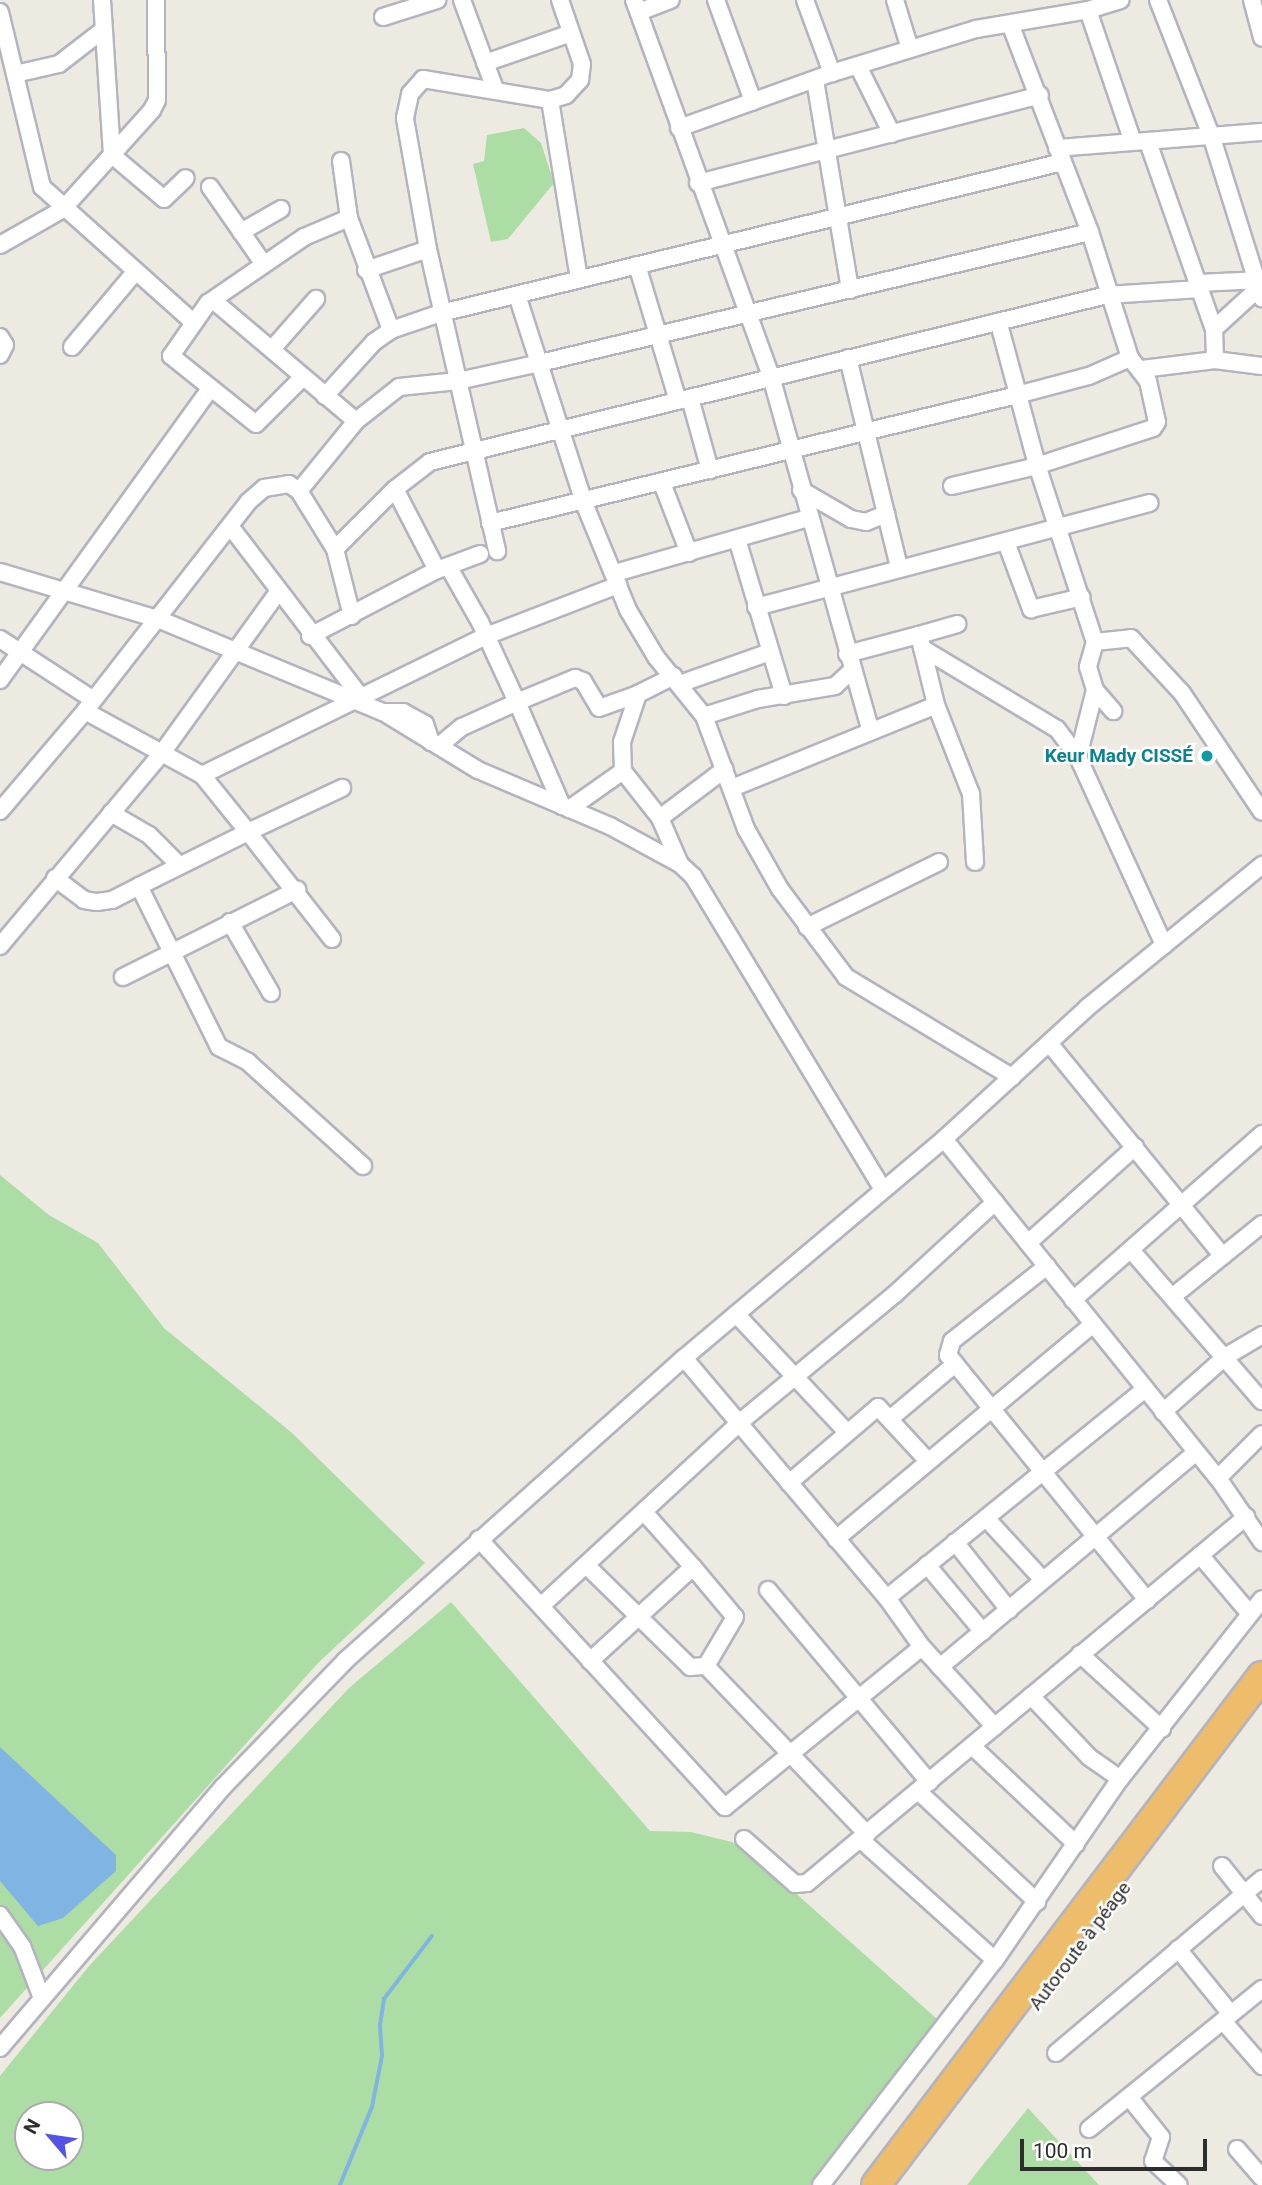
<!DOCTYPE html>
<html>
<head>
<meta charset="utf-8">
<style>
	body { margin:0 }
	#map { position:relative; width:1262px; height:2185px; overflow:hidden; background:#edeae1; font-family:Roboto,sans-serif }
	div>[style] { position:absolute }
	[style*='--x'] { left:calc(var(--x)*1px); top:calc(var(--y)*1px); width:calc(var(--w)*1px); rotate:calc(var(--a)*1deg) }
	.green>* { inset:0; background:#acdda4 }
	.water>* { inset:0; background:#80b5e3 }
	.stream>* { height:3.5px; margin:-1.75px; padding:0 1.75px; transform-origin:1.75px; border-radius:1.75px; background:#80b5e3 }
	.roads { filter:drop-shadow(2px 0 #b4b4bf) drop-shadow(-2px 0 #b4b4bf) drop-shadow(0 2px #b4b4bf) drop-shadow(0 -2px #b4b4bf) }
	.minor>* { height:16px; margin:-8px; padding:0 8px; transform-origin:8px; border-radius:8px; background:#fff }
	.motorway>* { height:28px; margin:-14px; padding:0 14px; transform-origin:14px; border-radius:14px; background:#eebd6b }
	.dots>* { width:19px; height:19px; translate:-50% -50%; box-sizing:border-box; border:4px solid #fff; border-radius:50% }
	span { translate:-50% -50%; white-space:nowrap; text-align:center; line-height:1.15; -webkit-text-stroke:5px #fff; paint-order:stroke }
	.culture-label { font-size:19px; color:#0d838f; font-weight:700 }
	.right { translate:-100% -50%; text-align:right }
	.street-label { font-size:19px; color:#2d2d2d }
	.north { position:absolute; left:14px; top:2101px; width:70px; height:70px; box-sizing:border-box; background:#fff; border:2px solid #ababab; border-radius:50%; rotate:299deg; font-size:19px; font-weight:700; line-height:28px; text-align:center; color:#2d2d2d }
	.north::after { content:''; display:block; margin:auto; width:24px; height:32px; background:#5453e8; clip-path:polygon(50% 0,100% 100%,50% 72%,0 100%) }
	.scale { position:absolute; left:1020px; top:2139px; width:187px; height:32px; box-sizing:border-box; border:4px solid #2d2d2d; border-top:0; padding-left:9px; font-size:21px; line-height:24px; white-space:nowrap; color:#2d2d2d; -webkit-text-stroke:5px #fff; paint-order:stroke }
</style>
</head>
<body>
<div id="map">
	<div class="green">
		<div style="clip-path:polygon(524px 128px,541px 143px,554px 183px,508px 239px,491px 242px,473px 164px,484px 161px,487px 135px)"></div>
		<div style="clip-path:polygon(0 1175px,49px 1215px,98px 1243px,164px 1328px,292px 1433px,425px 1563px,318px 1663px,0 2018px)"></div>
		<div style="clip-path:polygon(evenodd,451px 1602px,650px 1831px,691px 1832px,732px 1842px,755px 1857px,937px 2019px,810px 2185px,0 2185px,0 2076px,89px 1966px,349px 1688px,451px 1602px,28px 2115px,70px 2115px,70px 2157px,28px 2157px,28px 2115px)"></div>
		<div style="clip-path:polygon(1028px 2108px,1099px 2185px,967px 2185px)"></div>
	</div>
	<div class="water">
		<div style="clip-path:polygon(0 1747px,116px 1855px,116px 1871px,63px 1918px,38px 1926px,0 1881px)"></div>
	</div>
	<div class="stream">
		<div style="--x:340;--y:2185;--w:84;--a:-67.7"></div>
		<div style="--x:372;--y:2107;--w:52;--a:-78.9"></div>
		<div style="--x:382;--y:2056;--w:31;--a:-94"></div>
		<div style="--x:380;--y:2025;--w:26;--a:-81"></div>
		<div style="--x:384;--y:1999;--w:79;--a:-52.7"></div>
	</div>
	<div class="roads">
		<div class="minor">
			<div style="--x:102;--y:0;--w:155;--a:86.3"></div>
			<div style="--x:112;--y:155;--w:68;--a:40.2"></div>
			<div style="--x:164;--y:199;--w:30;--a:-44"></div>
			<div style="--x:462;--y:0;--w:95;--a:69.7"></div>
			<div style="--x:634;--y:0;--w:404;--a:70"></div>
			<div style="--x:772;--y:380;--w:362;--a:74.3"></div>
			<div style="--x:716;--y:0;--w:108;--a:69.9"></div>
			<div style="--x:805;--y:0;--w:78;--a:69.7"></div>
			<div style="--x:895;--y:0;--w:51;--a:73"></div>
			<div style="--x:1158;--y:0;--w:148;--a:68.6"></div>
			<div style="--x:1212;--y:138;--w:168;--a:72.6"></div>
			<div style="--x:1252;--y:0;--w:39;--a:75"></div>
			<div style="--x:1088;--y:10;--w:139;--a:71.2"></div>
			<div style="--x:0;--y:12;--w:180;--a:76.5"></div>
			<div style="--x:42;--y:187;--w:203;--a:41.8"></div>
			<div style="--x:639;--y:12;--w:34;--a:-21"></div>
			<div style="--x:383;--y:17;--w:57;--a:-17.5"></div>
			<div style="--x:485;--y:63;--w:91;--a:-19.2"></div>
			<div style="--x:858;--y:66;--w:76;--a:63.4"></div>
			<div style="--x:15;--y:74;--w:45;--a:-12.8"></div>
			<div style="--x:59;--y:64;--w:56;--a:-37.7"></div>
			<div style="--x:815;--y:80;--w:213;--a:80.5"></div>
			<div style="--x:550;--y:100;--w:181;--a:80.8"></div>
			<div style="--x:679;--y:128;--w:163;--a:-19.8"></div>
			<div style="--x:832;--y:73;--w:151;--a:-17"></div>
			<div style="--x:976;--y:29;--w:114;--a:-9.6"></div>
			<div style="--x:1088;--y:10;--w:34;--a:-17"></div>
			<div style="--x:1148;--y:142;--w:198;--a:70.6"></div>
			<div style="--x:1214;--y:329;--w:31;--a:88"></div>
			<div style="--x:1057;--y:148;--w:206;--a:-4.5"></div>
			<div style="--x:341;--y:161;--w:58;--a:82"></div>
			<div style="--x:349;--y:218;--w:120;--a:69.4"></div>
			<div style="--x:698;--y:183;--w:353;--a:-14.4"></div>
			<div style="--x:210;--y:187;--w:93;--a:55.1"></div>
			<div style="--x:241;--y:232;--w:46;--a:-29.9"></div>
			<div style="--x:0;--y:245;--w:73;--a:-29.7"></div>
			<div style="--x:63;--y:209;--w:133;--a:-48"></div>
			<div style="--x:152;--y:110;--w:11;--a:-63"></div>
			<div style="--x:157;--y:100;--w:100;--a:-90.6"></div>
			<div style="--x:428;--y:249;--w:310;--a:77.1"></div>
			<div style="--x:637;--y:265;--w:142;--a:73.2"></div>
			<div style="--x:366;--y:270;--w:65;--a:-18.7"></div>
			<div style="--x:428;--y:249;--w:133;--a:-100"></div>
			<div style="--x:405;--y:118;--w:25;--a:-78"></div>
			<div style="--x:410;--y:94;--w:20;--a:-49"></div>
			<div style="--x:423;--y:79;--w:129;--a:9.4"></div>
			<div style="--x:550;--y:100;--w:17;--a:-17"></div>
			<div style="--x:566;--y:95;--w:21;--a:-47"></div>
			<div style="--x:580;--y:80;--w:16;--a:-83"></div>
			<div style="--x:582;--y:64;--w:68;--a:-109"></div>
			<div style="--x:1198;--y:283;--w:64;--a:-2.7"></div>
			<div style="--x:517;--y:295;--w:219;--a:72.1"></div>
			<div style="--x:584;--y:503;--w:116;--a:67.6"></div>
			<div style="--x:628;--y:610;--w:55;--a:59.2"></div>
			<div style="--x:656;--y:657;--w:76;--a:50.9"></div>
			<div style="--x:704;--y:716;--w:121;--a:69.6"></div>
			<div style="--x:746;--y:829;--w:69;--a:60.5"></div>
			<div style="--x:780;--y:889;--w:110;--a:53.1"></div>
			<div style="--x:846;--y:977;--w:194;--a:31.1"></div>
			<div style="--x:214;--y:301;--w:186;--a:40.2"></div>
			<div style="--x:999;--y:324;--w:146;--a:74.9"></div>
			<div style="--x:1037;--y:465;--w:186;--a:71.9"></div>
			<div style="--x:1095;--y:642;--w:26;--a:106"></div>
			<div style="--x:1088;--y:667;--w:24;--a:73"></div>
			<div style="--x:1095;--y:690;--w:28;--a:49"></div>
			<div style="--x:1214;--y:329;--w:62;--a:-42.4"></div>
			<div style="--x:0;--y:337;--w:9;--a:58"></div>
			<div style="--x:5;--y:345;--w:11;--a:117"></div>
			<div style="--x:72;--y:347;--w:99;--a:-49.9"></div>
			<div style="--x:272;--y:349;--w:67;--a:-48.7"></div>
			<div style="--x:848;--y:358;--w:161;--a:76.3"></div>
			<div style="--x:1142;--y:369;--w:74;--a:-7"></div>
			<div style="--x:1215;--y:360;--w:47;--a:7.3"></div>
			<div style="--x:303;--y:377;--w:66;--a:135"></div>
			<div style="--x:256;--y:424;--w:109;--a:-141.3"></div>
			<div style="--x:171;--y:356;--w:65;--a:-55.1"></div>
			<div style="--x:208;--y:303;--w:116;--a:-34.5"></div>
			<div style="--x:304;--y:237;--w:49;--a:-22.9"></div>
			<div style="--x:325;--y:396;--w:73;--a:-47.8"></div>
			<div style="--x:374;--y:342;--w:21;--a:-35"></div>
			<div style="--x:391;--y:330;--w:53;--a:-18.8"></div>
			<div style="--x:441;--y:313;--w:640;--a:-13.65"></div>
			<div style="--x:690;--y:398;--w:75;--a:74.5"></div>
			<div style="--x:662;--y:483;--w:75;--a:68.9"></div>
			<div style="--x:952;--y:486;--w:83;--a:-13.2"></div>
			<div style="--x:1033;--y:467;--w:126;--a:-18"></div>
			<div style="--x:1153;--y:428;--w:7;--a:-56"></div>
			<div style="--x:1157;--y:422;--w:42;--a:-102.4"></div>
			<div style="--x:1148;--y:381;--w:29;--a:-128"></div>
			<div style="--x:1130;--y:358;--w:132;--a:-107.6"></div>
			<div style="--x:1090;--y:232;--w:223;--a:-111"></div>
			<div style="--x:395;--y:489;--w:44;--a:-37.6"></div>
			<div style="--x:430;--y:462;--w:697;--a:-13.86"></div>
			<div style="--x:1107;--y:295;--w:93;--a:-3.7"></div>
			<div style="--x:801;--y:490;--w:58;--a:30.1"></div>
			<div style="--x:851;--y:519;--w:15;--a:11"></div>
			<div style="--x:866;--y:522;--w:22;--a:-22"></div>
			<div style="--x:886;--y:514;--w:55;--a:76.2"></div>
			<div style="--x:299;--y:491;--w:90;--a:-50.8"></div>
			<div style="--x:356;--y:421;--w:55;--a:-38.3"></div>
			<div style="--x:399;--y:387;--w:59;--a:-5.8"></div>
			<div style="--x:458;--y:381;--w:84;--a:-12.4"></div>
			<div style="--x:540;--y:363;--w:565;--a:-13.4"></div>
			<div style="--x:490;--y:523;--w:542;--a:-13.65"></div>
			<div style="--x:1017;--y:395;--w:74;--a:-14.8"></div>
			<div style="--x:1089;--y:376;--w:45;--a:-23.7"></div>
			<div style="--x:230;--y:526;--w:213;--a:52.6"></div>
			<div style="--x:737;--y:539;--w:164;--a:73.3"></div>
			<div style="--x:1006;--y:542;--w:72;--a:69.5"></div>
			<div style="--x:1031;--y:609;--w:52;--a:-13.2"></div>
			<div style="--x:335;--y:549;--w:85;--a:-45"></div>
			<div style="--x:395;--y:489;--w:91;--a:62.6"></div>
			<div style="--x:0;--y:572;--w:165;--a:16.6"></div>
			<div style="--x:158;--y:619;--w:243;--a:22.5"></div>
			<div style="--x:383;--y:712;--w:20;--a:0"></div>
			<div style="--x:403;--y:712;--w:25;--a:29"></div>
			<div style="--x:425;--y:724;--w:19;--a:72"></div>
			<div style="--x:615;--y:573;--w:201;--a:-15.9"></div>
			<div style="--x:756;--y:607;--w:407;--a:-14.8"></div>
			<div style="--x:919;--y:635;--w:40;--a:-16"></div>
			<div style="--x:310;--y:636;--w:143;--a:-27.5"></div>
			<div style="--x:437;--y:570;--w:46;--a:-20.4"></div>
			<div style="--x:0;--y:639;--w:110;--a:33.1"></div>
			<div style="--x:1095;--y:642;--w:36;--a:-6"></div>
			<div style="--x:1131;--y:638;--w:75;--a:47.2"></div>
			<div style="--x:1182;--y:693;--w:143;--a:56.1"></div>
			<div style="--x:922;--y:648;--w:157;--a:31"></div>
			<div style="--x:1057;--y:729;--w:35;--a:53"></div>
			<div style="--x:1078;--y:757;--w:207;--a:65.4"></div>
			<div style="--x:847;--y:654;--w:74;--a:-14.8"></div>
			<div style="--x:919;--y:635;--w:72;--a:76.3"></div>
			<div style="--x:936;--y:705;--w:96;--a:68.5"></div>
			<div style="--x:971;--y:794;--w:68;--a:86.6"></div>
			<div style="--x:0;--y:680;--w:357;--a:-54.2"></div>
			<div style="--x:682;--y:683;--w:93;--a:-19.4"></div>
			<div style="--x:638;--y:694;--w:40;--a:-26.6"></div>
			<div style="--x:85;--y:711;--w:133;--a:28.7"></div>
			<div style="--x:202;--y:775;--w:73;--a:51.1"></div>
			<div style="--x:248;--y:832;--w:122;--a:153.6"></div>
			<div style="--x:139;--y:886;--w:180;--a:63.6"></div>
			<div style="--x:219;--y:1047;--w:33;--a:27"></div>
			<div style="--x:248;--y:1062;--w:155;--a:42.1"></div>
			<div style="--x:383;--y:712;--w:111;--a:31.4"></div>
			<div style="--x:478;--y:770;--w:143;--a:23"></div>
			<div style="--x:610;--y:826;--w:80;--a:28.5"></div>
			<div style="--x:680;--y:864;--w:18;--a:43"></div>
			<div style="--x:693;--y:876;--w:365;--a:58.8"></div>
			<div style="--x:704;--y:716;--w:57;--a:-17.5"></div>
			<div style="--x:758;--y:699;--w:78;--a:-9.6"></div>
			<div style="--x:835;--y:686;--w:22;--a:-43"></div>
			<div style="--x:439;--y:746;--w:30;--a:-40"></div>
			<div style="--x:462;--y:727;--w:60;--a:-24.4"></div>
			<div style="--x:517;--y:702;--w:88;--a:-114.8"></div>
			<div style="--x:480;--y:622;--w:64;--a:-119.7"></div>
			<div style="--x:1078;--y:757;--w:69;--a:-75.8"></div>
			<div style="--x:202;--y:775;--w:316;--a:-26.1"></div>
			<div style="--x:486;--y:636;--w:142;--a:-21.1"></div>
			<div style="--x:732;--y:788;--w:220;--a:-22.1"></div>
			<div style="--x:562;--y:806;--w:113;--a:-113.4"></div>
			<div style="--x:517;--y:702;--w:63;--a:-22.5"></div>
			<div style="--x:575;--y:678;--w:9;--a:21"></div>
			<div style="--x:583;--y:681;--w:31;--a:59"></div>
			<div style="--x:599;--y:708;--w:41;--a:-19.7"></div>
			<div style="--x:638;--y:694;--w:51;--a:108.4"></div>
			<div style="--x:622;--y:742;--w:29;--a:88"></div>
			<div style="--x:623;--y:771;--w:60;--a:51.8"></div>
			<div style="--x:660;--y:818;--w:50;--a:66.5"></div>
			<div style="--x:569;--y:809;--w:66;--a:-35.1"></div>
			<div style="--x:0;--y:811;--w:131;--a:-49.6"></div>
			<div style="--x:85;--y:711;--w:265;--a:-52"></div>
			<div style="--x:248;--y:502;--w:21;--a:-41"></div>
			<div style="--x:264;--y:488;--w:25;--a:-9"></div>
			<div style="--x:289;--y:484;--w:12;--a:35"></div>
			<div style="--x:299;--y:491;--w:68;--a:58.2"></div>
			<div style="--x:335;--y:549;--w:69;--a:75.8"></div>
			<div style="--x:111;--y:813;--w:44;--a:30.1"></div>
			<div style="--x:149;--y:835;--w:42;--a:45"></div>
			<div style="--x:660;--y:818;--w:81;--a:-37"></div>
			<div style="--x:55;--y:878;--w:36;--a:37"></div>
			<div style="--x:84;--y:900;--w:13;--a:9"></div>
			<div style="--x:97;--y:902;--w:15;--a:-8"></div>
			<div style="--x:112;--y:900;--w:30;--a:-27"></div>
			<div style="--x:230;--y:922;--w:82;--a:60"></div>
			<div style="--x:807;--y:927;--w:147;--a:-26.2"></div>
			<div style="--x:332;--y:939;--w:136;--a:-128.1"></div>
			<div style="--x:248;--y:832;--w:104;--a:-25.1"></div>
			<div style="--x:0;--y:946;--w:252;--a:-50"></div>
			<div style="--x:162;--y:753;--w:198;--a:-54.2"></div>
			<div style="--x:123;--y:977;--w:195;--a:-26.6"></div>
			<div style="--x:1049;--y:1043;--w:275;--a:50.8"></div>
			<div style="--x:944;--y:1139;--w:436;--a:51.1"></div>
			<div style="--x:1218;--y:1478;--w:78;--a:55.5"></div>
			<div style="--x:1028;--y:1243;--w:144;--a:-41.9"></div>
			<div style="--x:1131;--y:1250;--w:200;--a:49.1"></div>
			<div style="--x:1047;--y:1266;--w:121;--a:141.7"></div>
			<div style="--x:952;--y:1341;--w:15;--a:106"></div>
			<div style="--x:948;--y:1355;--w:316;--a:50.9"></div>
			<div style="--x:1172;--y:1297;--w:116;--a:-39"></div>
			<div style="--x:1073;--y:1300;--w:252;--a:-41.3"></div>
			<div style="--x:736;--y:1314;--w:161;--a:46.8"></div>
			<div style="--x:684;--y:1358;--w:314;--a:49.8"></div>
			<div style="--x:887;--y:1598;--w:60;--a:54.5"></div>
			<div style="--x:922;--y:1647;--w:108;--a:47.6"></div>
			<div style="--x:1163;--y:1412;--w:83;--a:-41.6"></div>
			<div style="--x:1225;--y:1357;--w:43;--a:-30.7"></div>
			<div style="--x:891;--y:1418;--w:84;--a:-40.2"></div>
			<div style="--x:1218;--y:1478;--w:62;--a:-45"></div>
			<div style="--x:789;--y:1483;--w:117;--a:-40.5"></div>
			<div style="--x:878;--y:1407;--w:71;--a:47.3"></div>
			<div style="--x:644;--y:1512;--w:74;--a:48.3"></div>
			<div style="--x:986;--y:1518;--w:84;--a:47.4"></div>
			<div style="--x:479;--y:1539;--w:364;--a:47.5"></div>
			<div style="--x:725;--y:1807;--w:254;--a:-39.1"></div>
			<div style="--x:836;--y:1539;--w:335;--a:-39.9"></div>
			<div style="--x:955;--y:1542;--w:87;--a:51.5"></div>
			<div style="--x:1200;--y:1555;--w:77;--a:49.7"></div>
			<div style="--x:586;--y:1565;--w:146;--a:44.4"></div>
			<div style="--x:690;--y:1667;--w:16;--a:-4"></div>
			<div style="--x:706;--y:1666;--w:233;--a:46.2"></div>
			<div style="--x:927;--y:1565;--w:87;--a:50.1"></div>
			<div style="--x:768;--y:1590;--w:251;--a:50"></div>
			<div style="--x:887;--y:1598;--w:332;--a:-39"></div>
			<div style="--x:541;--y:1606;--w:270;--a:-42.7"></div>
			<div style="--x:739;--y:1423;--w:202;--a:-39.6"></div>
			<div style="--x:895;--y:1294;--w:136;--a:-42.6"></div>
			<div style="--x:1080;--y:1654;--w:111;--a:42.4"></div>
			<div style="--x:590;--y:1661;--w:139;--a:-42.4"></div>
			<div style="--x:693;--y:1567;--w:65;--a:50"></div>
			<div style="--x:735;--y:1617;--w:57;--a:120.6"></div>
			<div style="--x:940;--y:1667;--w:334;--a:-40"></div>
			<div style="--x:1031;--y:1696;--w:84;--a:46.4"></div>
			<div style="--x:1089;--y:1757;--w:38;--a:35"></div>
			<div style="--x:972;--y:1746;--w:143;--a:43.3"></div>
			<div style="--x:918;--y:1791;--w:163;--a:43"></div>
			<div style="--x:744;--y:1839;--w:68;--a:41.4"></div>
			<div style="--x:795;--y:1884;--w:12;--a:-5"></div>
			<div style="--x:807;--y:1883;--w:572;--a:-39.82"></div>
			<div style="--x:860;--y:1839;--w:181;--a:41.9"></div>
			<div style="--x:1222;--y:1866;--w:64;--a:51.3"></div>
			<div style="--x:0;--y:1915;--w:38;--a:55"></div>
			<div style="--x:22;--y:1946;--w:56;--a:69"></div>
			<div style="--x:1178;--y:1949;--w:84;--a:50.8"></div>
			<div style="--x:1223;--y:2021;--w:60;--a:49.1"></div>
			<div style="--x:0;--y:2048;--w:343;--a:-49.5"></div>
			<div style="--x:223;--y:1787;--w:177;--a:-45.9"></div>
			<div style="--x:346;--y:1660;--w:453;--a:-41.8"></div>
			<div style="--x:684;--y:1358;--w:340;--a:-40.1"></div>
			<div style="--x:944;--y:1139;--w:195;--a:-42.5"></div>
			<div style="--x:1088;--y:1007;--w:225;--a:-39.2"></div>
			<div style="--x:1056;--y:2053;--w:270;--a:-40.2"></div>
			<div style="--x:1129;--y:2097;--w:51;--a:51.3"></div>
			<div style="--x:1161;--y:2137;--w:25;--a:108"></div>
			<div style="--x:1153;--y:2161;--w:35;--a:43"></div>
			<div style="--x:1089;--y:2129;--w:223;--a:-39"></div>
			<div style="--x:1237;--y:2149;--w:38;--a:49"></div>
			<div style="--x:821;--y:2185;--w:284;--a:-52.3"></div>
			<div style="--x:995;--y:1960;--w:220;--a:-55.4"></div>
			<div style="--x:1120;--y:1779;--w:229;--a:-51.7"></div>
		</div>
		<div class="motorway">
			<div style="--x:876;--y:2185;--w:639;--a:-52.83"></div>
		</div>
	</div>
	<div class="dots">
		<div style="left:1207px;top:756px;background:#0f9aa8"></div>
	</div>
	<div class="culture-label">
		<span class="right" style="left:1193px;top:756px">Keur Mady CISSÉ</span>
	</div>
	<div class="street-label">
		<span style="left:1080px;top:1946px;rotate:-53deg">Autoroute à péage</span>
	</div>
	<div class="north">N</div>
	<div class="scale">100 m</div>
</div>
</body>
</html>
